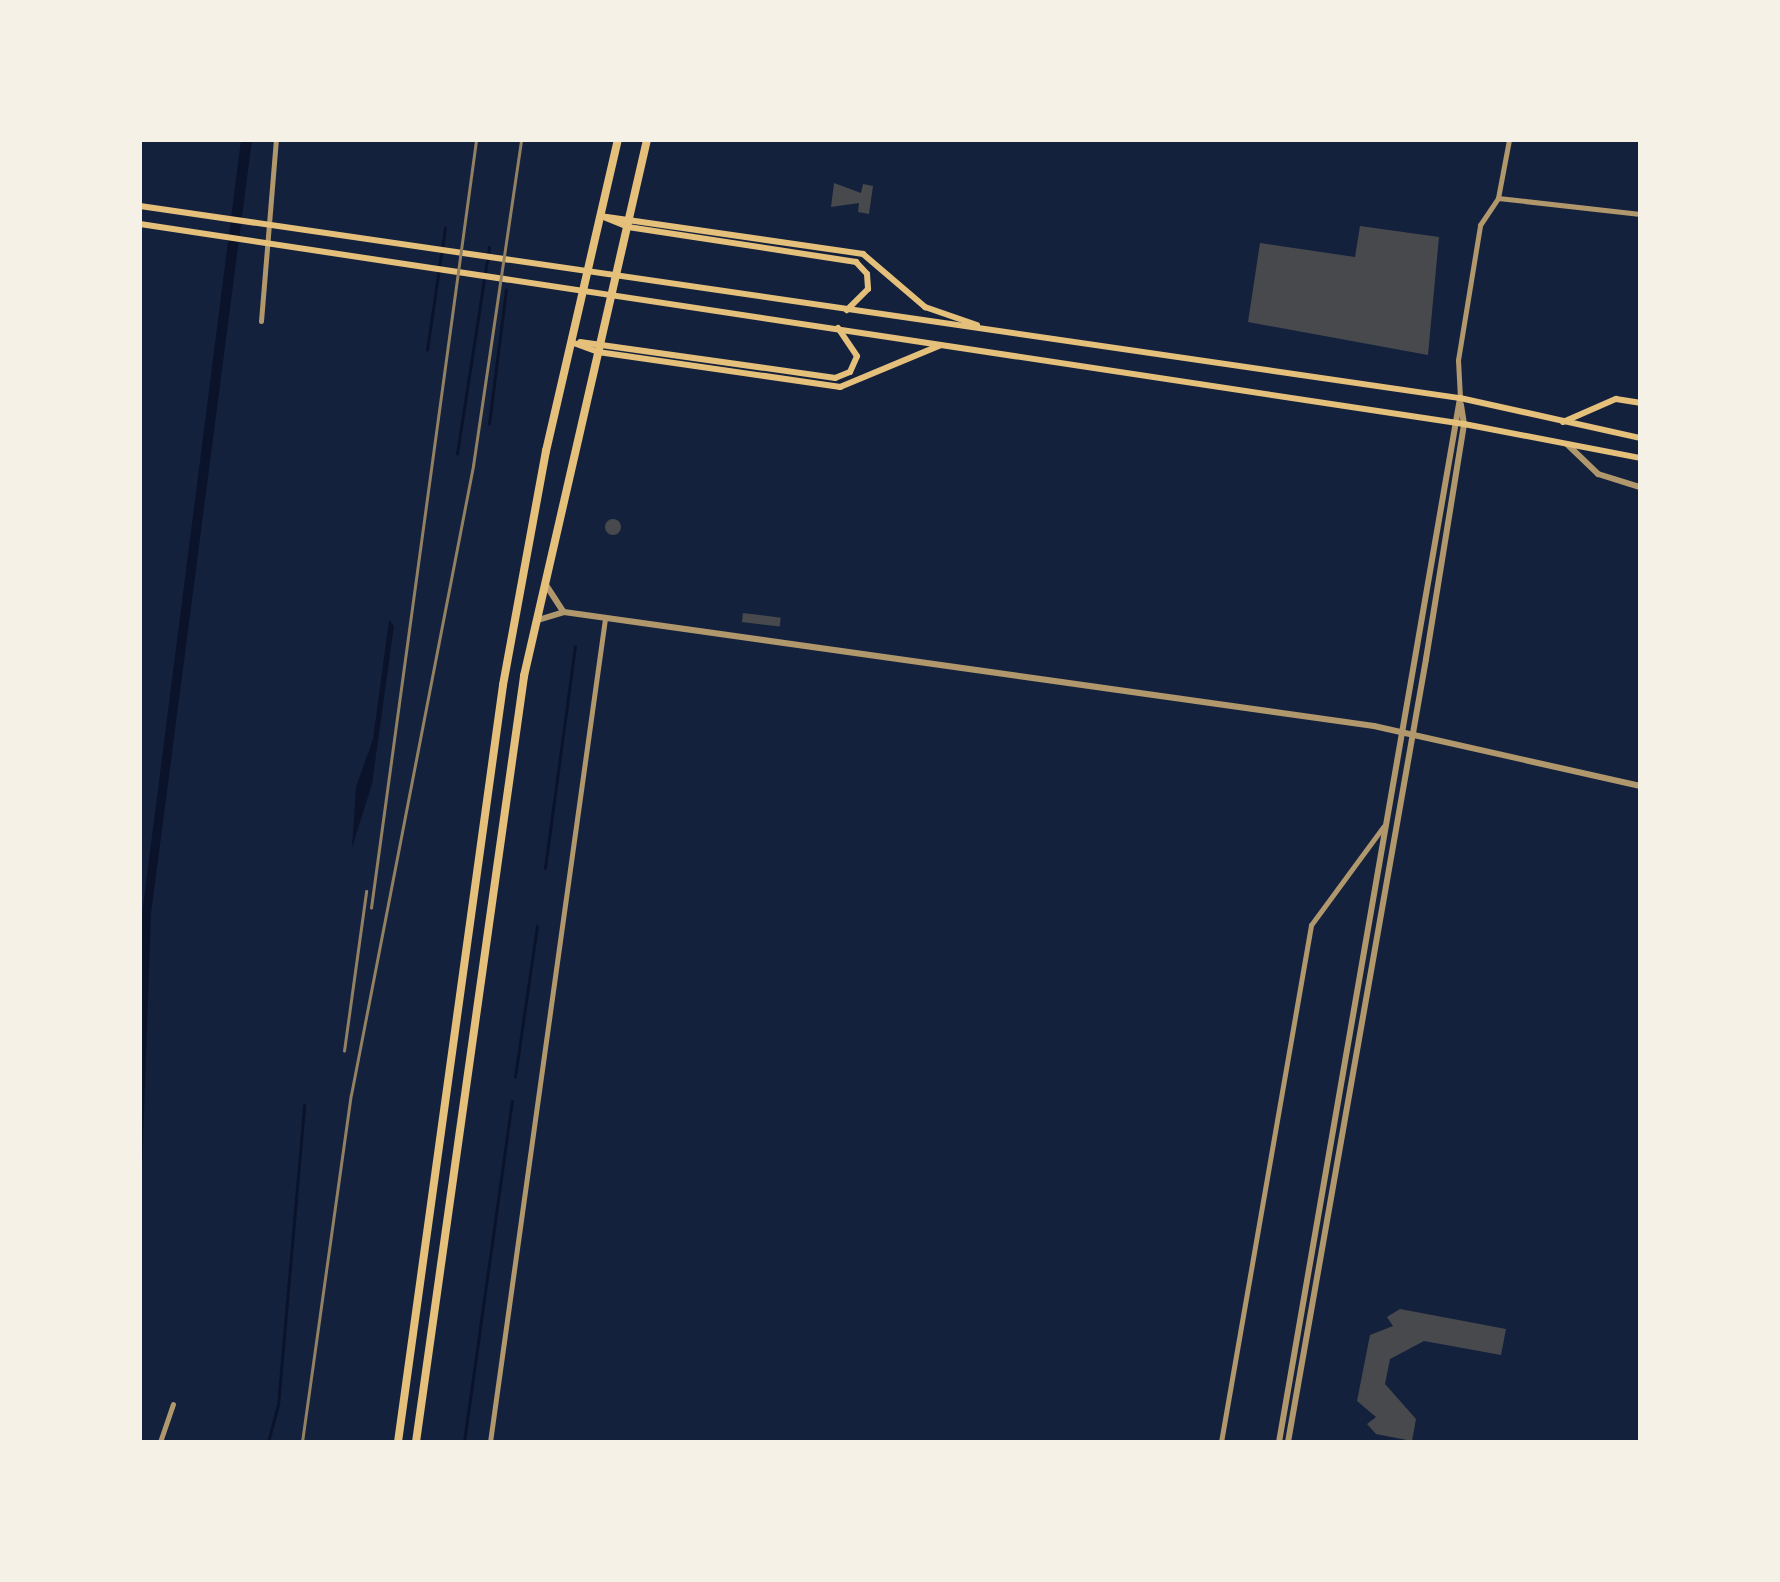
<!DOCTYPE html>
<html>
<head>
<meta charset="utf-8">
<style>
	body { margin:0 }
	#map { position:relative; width:1780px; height:1582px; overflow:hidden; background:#14213d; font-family:"Times New Roman",serif }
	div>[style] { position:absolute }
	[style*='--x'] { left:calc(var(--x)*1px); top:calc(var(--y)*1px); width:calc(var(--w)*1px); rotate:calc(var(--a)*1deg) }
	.water>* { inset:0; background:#0b132b }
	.stream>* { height:2.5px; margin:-1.25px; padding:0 1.25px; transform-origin:1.25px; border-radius:1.25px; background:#0b132b }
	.building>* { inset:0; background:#48494c; transform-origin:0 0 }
	.round { border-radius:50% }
	.minor>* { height:5px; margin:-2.5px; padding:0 2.5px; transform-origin:2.5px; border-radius:2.5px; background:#b1986c }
	.tertiary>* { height:6px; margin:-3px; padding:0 3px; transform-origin:3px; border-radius:3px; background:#b1986c }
	.secondary>* { height:6px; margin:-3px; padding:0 3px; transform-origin:3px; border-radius:3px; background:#e5c07b }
	.primary>* { height:8px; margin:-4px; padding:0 4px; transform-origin:4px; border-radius:4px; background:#e5c07b }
	.rail>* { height:2.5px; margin:-1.25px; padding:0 1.25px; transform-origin:1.25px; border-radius:1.25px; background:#918062 }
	span { translate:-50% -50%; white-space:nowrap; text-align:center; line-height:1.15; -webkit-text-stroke:10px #f6f1e7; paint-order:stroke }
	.frame { position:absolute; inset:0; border:142px solid #f6f1e7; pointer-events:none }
</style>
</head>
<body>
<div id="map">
	<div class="water">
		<div style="clip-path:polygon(241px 140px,252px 140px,151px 914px,140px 1228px,142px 914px)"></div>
		<div style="clip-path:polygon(389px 620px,394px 626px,372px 784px,352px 848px,356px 787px,373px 739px)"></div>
	</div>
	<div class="stream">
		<div style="--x:427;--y:350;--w:123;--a:-81.6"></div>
		<div style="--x:489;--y:424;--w:135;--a:-82.8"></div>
		<div style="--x:457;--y:454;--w:209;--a:-81.2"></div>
		<div style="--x:545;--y:868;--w:223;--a:-82.3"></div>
		<div style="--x:515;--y:1077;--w:152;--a:-81.7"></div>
		<div style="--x:268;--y:1442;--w:38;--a:-75"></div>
		<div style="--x:278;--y:1405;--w:301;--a:-85"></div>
		<div style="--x:464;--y:1442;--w:344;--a:-82"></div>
	</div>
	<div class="building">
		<div style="clip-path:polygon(834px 183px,861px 193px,863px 184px,873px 186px,869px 214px,858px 212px,859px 203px,831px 207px)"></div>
		<div style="clip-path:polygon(1360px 226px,1439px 237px,1428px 355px,1248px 322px,1260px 243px,1355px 257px)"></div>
		<div class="round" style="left:605px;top:519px;width:16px;height:16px"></div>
		<div style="left:743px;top:613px;width:38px;height:9px;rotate:7deg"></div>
		<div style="clip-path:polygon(1400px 1309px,1506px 1329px,1501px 1355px,1424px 1341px,1390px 1359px,1385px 1384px,1416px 1419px,1412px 1441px,1376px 1434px,1367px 1424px,1376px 1417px,1357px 1401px,1370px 1335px,1393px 1326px,1387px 1317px)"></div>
	</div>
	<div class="minor">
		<div style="--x:1498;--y:198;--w:143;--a:6.4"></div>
		<div style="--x:261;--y:321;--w:182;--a:-85.3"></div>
		<div style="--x:1460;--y:398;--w:38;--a:-93"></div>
		<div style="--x:1458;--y:360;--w:137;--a:-80.7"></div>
		<div style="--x:1480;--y:225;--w:32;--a:-56"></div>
		<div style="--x:1498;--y:198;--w:59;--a:-79.3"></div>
		<div style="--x:160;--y:1442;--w:40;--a:-71.1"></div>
		<div style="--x:490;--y:1442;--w:832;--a:-82.05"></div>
		<div style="--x:1221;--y:1442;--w:525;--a:-80.12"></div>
		<div style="--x:1311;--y:925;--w:122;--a:-53.7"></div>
	</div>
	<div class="tertiary">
		<div style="--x:1568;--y:445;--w:42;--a:44"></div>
		<div style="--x:1598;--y:474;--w:44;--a:17.2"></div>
		<div style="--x:546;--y:585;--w:31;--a:57"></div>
		<div style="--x:538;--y:620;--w:27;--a:-17"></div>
		<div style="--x:564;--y:612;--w:818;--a:8.01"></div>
		<div style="--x:1374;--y:726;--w:273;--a:12.7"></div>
		<div style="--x:1279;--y:1442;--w:1060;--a:-80.16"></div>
		<div style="--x:1288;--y:1442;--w:795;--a:-80"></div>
		<div style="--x:1426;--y:659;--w:238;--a:-80.8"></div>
		<div style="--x:1464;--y:424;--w:20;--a:-99"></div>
	</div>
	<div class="secondary">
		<div style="--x:140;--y:206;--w:1334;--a:8.28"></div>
		<div style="--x:1460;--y:398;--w:184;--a:12.5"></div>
		<div style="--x:600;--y:216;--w:266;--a:8.2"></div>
		<div style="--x:863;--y:254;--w:82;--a:40.5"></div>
		<div style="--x:925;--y:307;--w:55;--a:19.1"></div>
		<div style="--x:606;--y:218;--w:24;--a:22"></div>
		<div style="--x:628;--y:227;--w:231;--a:8.7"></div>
		<div style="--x:856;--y:262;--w:16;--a:47"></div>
		<div style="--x:867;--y:274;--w:15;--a:86"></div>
		<div style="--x:868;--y:289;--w:30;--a:135"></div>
		<div style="--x:140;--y:224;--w:1339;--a:8.59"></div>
		<div style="--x:1464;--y:424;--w:179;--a:10.9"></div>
		<div style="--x:571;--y:342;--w:29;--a:20"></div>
		<div style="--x:598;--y:352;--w:245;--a:8.2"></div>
		<div style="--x:840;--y:387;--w:109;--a:-22.6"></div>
		<div style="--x:580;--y:342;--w:258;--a:8"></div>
		<div style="--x:835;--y:378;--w:16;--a:-22"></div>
		<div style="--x:850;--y:372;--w:17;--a:-66"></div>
		<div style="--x:857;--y:356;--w:34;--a:-124"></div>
		<div style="--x:1563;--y:422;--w:58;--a:-23.5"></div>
		<div style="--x:1616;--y:399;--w:24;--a:9"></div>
	</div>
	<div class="primary">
		<div style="--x:398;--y:1442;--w:764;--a:-82.1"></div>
		<div style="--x:503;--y:685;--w:238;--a:-79.6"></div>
		<div style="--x:546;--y:451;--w:319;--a:-77"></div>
		<div style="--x:416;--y:1442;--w:774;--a:-81.97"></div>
		<div style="--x:524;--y:676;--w:550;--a:-77.08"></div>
	</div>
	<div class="rail">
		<div style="--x:371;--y:908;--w:775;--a:-82.21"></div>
		<div style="--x:344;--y:1051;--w:161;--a:-82.1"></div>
		<div style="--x:302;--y:1442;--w:350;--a:-82"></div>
		<div style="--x:351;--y:1095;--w:641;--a:-79.02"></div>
		<div style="--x:473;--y:466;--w:330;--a:-81.6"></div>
	</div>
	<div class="frame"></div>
</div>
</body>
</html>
